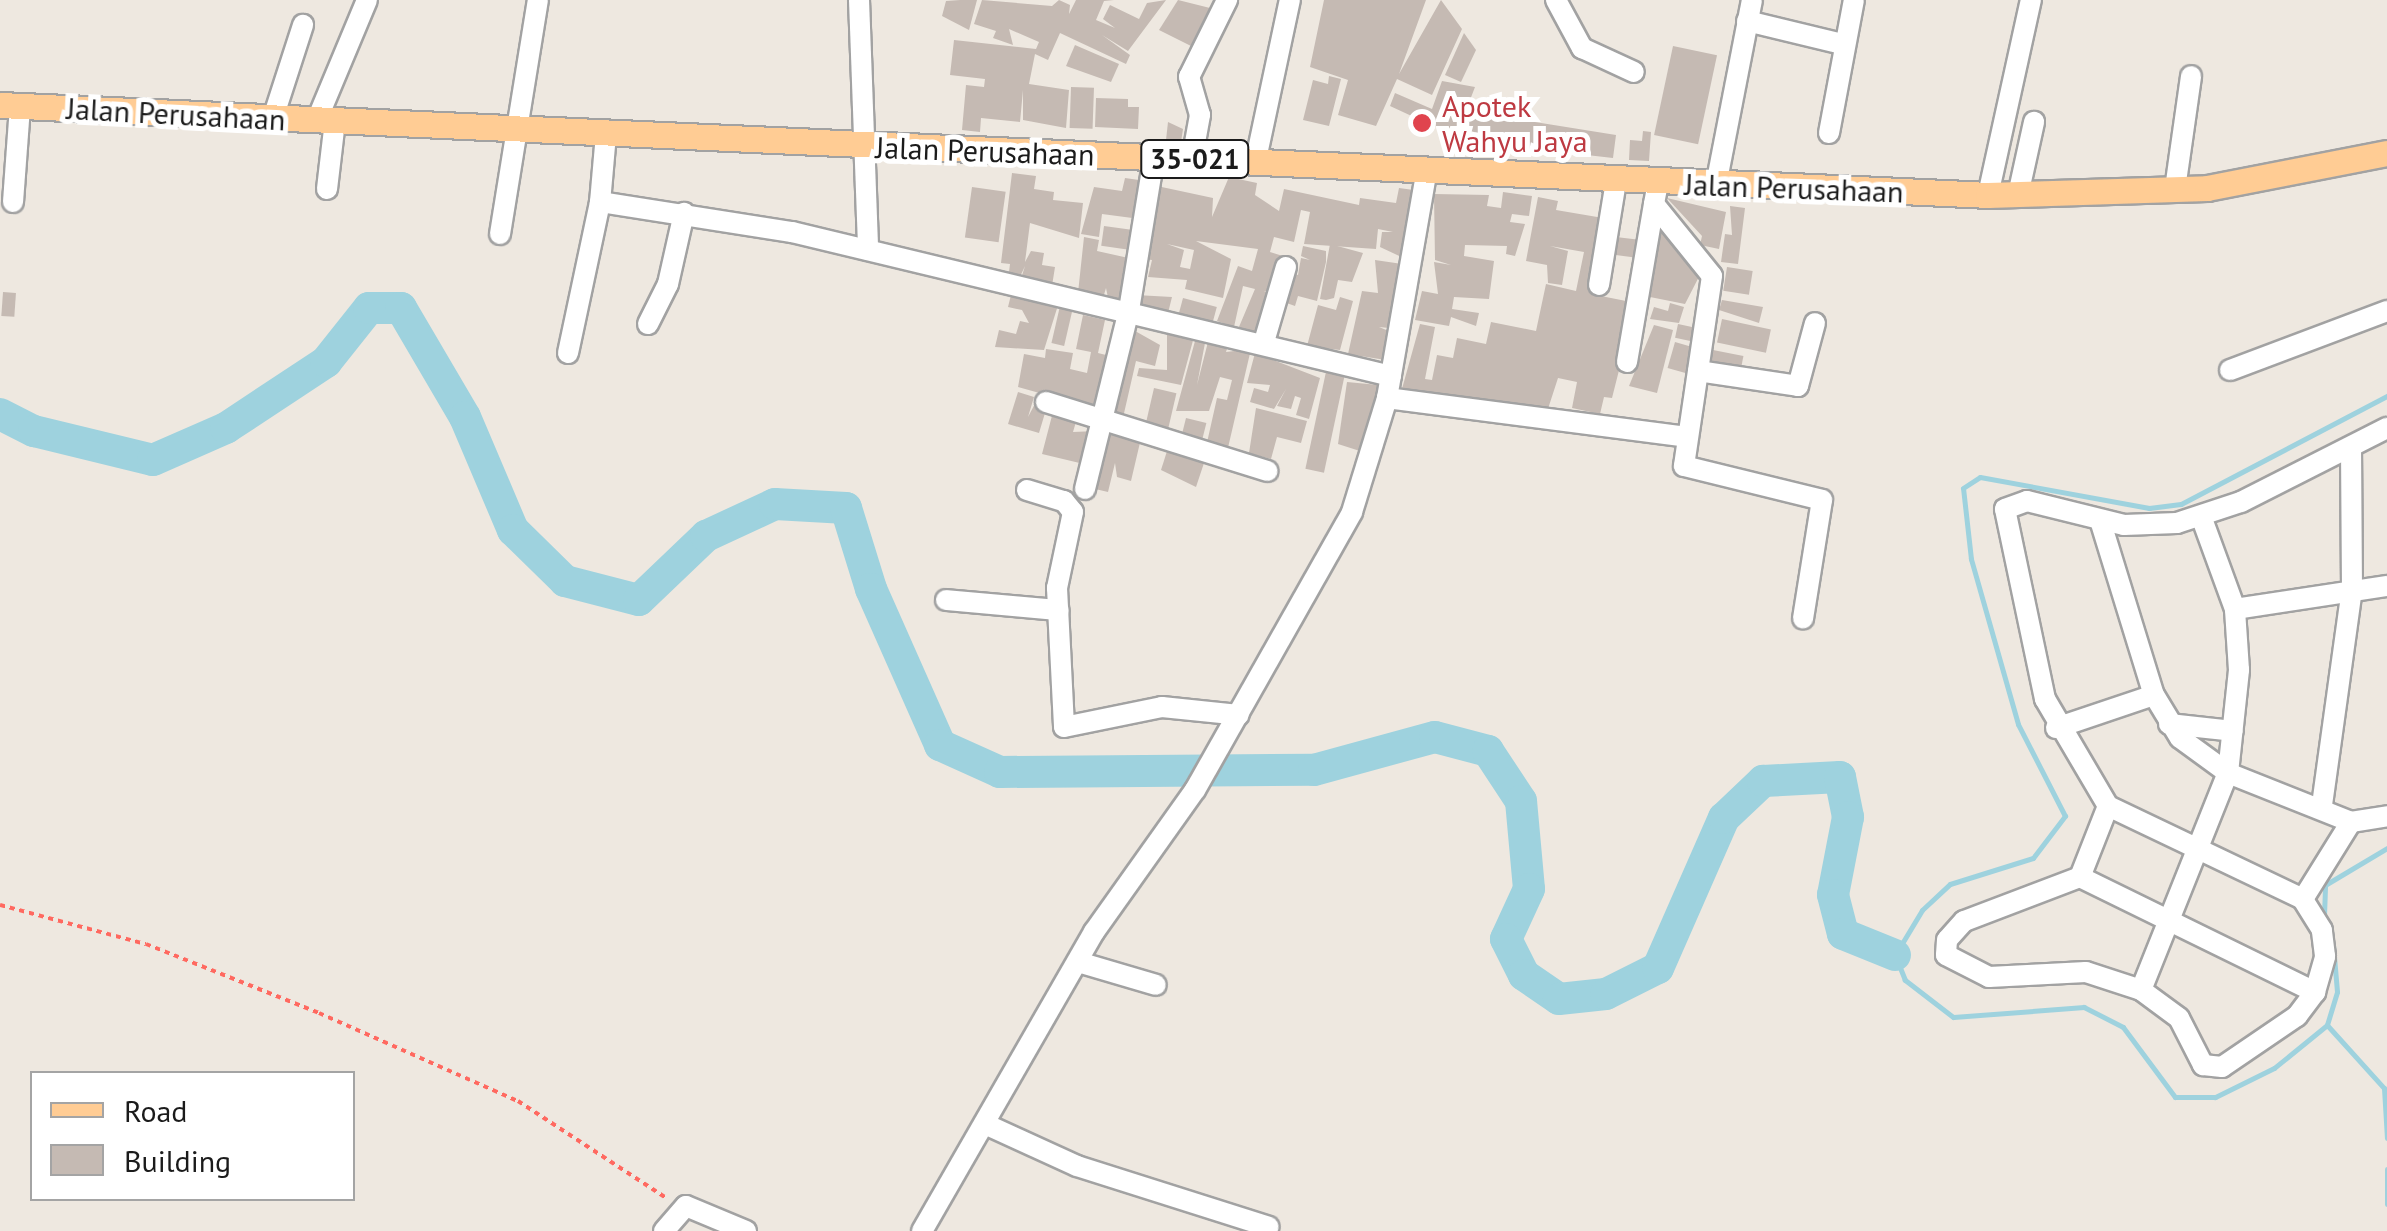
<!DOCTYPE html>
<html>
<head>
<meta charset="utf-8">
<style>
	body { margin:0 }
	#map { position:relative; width:2387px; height:1231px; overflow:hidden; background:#eee8e0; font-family:"PT Sans",sans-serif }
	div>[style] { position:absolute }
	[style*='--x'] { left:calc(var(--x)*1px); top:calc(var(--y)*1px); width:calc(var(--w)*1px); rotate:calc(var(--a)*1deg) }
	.stream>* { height:5px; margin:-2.5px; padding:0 2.5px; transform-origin:2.5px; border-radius:2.5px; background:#9ed2de }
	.river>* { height:32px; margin:-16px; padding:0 16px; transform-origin:16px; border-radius:16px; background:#9ed2de }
	.building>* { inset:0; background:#c5bab3; transform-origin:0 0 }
	.path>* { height:4px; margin-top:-2px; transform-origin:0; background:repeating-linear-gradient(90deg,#ff6960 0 5px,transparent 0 10px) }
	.roads { filter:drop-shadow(2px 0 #a2a2a2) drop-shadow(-2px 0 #a2a2a2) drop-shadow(0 2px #a2a2a2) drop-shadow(0 -2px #a2a2a2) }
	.minor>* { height:20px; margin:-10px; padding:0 10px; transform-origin:10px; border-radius:10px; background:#fff }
	.major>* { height:25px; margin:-12.5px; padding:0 12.5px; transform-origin:12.5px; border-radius:12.5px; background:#ffcc94 }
	.dots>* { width:28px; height:28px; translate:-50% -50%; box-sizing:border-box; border:5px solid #fff; border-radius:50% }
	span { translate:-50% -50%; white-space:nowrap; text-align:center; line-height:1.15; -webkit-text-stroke:10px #fff; paint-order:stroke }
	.shield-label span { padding:2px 8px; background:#fff; border:2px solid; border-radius:8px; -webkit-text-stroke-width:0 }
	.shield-label { font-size:28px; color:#1b1b1b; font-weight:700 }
	.health-label { font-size:30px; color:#be3a42 }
	.left { translate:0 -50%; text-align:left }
	.street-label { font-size:30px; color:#1b1b1b }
	.legend { position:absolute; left:30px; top:1071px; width:325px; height:130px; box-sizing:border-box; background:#fff; border:2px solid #a4a4a4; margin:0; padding:12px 18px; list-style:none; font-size:30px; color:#1b1b1b }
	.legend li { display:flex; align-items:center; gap:20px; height:50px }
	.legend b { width:50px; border:2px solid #a4a4a4 }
</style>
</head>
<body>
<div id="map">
	<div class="stream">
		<div style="--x:2324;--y:916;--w:31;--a:-88"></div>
		<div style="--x:2325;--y:885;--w:72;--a:-30.8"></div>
		<div style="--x:2333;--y:945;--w:47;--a:85.1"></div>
		<div style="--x:2337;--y:992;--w:34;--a:107"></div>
		<div style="--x:2327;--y:1025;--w:68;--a:140.9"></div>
		<div style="--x:2274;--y:1068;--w:66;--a:153.8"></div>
		<div style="--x:2215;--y:1097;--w:40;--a:180"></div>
		<div style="--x:2175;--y:1097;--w:87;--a:-126.6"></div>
		<div style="--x:2123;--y:1027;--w:44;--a:-152.9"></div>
		<div style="--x:2084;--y:1007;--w:131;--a:175.6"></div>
		<div style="--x:1953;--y:1017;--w:61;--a:-142.4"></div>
		<div style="--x:1905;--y:980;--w:27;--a:-112"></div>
		<div style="--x:1895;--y:955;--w:52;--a:-59"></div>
		<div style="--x:1922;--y:910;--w:38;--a:-43"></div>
		<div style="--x:1950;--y:884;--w:87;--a:-17.4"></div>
		<div style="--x:2033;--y:858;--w:53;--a:-52.7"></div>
		<div style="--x:2065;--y:816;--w:103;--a:-117.1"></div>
		<div style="--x:2018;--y:724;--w:172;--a:-105.9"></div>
		<div style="--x:1971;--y:559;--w:71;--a:-96.4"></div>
		<div style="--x:1963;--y:488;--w:20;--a:-33"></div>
		<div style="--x:1980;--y:477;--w:172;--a:10.4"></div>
		<div style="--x:2149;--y:508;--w:32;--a:-7"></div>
		<div style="--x:2181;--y:504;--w:233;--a:-27.7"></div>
		<div style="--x:2327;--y:1025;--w:85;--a:47.9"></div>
		<div style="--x:2384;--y:1088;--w:50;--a:86.6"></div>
		<div style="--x:2387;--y:1169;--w:35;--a:90"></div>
	</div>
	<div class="river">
		<div style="--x:0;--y:414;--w:38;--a:27"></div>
		<div style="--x:34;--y:431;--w:122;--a:13.7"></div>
		<div style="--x:153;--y:460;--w:80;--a:-23.7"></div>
		<div style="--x:226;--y:428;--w:120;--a:-33.4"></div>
		<div style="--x:326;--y:362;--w:69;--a:-51.5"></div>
		<div style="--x:369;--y:308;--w:32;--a:0"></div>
		<div style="--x:401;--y:308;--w:126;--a:59.6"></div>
		<div style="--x:465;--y:417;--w:123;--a:67"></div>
		<div style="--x:513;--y:530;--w:73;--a:44.4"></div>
		<div style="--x:565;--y:581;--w:76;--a:14.4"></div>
		<div style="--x:639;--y:600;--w:93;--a:-43.7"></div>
		<div style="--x:706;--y:536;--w:76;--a:-24.9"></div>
		<div style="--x:775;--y:504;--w:71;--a:3.2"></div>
		<div style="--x:846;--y:508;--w:85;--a:72.8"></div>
		<div style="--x:871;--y:589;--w:171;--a:66.1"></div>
		<div style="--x:940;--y:745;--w:66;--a:24.2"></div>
		<div style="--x:1000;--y:772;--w:314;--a:-0.4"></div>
		<div style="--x:1314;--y:770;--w:125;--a:-15.3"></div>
		<div style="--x:1435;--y:737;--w:55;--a:14.8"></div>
		<div style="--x:1488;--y:751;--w:60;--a:56.6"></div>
		<div style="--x:1521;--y:801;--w:88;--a:84.8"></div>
		<div style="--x:1529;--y:889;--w:55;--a:114.7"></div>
		<div style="--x:1506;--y:939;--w:40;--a:63.4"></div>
		<div style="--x:1524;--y:975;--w:42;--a:34.4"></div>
		<div style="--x:1559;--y:999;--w:47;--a:-6.1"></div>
		<div style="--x:1606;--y:994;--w:58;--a:-26.6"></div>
		<div style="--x:1658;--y:968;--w:164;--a:-66.3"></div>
		<div style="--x:1724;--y:818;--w:54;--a:-43.5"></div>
		<div style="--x:1763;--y:781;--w:77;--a:-3"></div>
		<div style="--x:1840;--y:777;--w:41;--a:78.7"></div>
		<div style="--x:1848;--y:817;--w:79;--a:100.9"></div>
		<div style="--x:1833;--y:895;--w:40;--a:75.6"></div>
		<div style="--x:1843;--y:934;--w:56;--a:22"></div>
	</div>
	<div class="building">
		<div style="clip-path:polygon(960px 0,977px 0,969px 30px,942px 16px,946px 1px)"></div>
		<div style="clip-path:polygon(982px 0,1052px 6px,1059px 0,1070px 5px,1069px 14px,1076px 0,1114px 0,1104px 1px,1096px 20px,1115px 28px,1103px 19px,1110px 5px,1139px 19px,1147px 3px,1166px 0,1128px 51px,1102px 35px,1130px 55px,1126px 64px,1060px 33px,1048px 60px,1035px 54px,1029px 84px,1069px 90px,1066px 128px,1023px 120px,1023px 90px,1020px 122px,981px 118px,980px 132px,962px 130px,966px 85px,984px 87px,985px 79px,950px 75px,954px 40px,1036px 49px,1039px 42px,1009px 29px,1013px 45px,993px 38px,996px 31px,974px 24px)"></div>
		<div style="clip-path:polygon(1178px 0,1210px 8px,1191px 46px,1159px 30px)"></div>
		<div style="clip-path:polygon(1324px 0,1426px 0,1399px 74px,1441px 0,1462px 29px,1432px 95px,1397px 79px,1376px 126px,1338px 115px,1348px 80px,1310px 67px)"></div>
		<div style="clip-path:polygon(1464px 33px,1476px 50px,1461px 82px,1445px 75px)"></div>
		<div style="clip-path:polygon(1075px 45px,1119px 64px,1111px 82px,1066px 66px)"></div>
		<div style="left:1673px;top:46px;width:45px;height:91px;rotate:12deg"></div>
		<div style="clip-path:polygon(1329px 76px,1341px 79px,1329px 126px,1303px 120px,1313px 80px,1328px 84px)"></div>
		<div style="clip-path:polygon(1442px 81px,1475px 87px,1470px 100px,1507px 103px,1504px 113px,1517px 119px,1616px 135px,1613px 158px,1578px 154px,1561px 142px,1551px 143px,1550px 153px,1513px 149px,1472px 139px,1474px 132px,1461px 127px,1457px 137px,1390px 106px,1395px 93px,1432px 109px)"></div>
		<div style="left:1071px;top:87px;width:23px;height:41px;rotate:2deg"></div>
		<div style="clip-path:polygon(1096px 98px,1128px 99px,1128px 107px,1139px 107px,1138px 129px,1095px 127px)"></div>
		<div style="clip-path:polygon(1168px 122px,1183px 129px,1181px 142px,1166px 140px)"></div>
		<div style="clip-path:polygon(1643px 131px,1651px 132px,1649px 161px,1629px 160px,1630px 140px,1642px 141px)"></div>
		<div style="clip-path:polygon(1012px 173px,1036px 176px,1034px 189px,1054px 192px,1053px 200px,1083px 203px,1079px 238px,1030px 223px,1025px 262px,1031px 251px,1044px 253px,1042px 265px,1055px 267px,1052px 286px,1030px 277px,1020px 282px,1025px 266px,1018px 281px,1008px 280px,1010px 264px,1001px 263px)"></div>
		<div style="clip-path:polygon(evenodd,1229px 177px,1257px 183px,1255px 195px,1279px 211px,1284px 189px,1359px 205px,1360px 198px,1396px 203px,1399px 188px,1421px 191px,1410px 261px,1380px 247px,1382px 232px,1393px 232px,1378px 229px,1376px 249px,1304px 244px,1310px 212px,1301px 210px,1294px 242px,1274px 237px,1270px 252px,1286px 257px,1276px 294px,1264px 291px,1272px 296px,1263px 341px,1236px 334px,1255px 289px,1243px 286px,1234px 327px,1217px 321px,1238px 266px,1252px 271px,1258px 249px,1196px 241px,1231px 259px,1223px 298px,1185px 289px,1187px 280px,1148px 277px,1152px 260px,1144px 259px,1157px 186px,1213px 198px,1212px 217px,1229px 177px,1167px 244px,1194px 250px,1190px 269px,1180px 267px,1184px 250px,1167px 244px)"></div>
		<div style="clip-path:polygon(1125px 178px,1146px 181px,1140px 219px,1102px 214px,1099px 237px,1081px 234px,1094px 187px,1122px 191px)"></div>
		<div style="left:972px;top:187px;width:34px;height:51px;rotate:8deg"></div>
		<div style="clip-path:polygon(1503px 192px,1532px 196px,1529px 216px,1512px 214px,1510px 222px,1525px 224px,1515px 256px,1506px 254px,1507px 246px,1465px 245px,1464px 256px,1494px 261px,1489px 299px,1454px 297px,1452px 309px,1479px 313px,1476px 326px,1451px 317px,1449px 326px,1415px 320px,1422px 291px,1438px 294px,1434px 262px,1451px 265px,1435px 260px,1434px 194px,1489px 195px,1487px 206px,1501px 208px)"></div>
		<div style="clip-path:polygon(1538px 197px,1558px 201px,1556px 210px,1609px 219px,1596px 295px,1636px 303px,1612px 398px,1604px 397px,1600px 414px,1572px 408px,1577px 382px,1558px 378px,1546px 415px,1400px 396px,1420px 324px,1435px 327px,1425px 379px,1432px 380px,1437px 355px,1453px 358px,1457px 338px,1486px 344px,1491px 322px,1536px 331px,1546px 284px,1576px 291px,1584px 252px,1550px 246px,1568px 251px,1562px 285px,1548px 283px,1547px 265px,1526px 261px)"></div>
		<div style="clip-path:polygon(1667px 198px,1726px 212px,1719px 249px,1700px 245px,1702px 236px)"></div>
		<div style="clip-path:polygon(1730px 206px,1745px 208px,1738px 264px,1721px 262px,1725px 234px,1732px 235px)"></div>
		<div style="clip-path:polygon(1654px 222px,1671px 230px,1679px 255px,1704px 267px,1685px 304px,1650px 297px)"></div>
		<div style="left:1104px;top:226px;width:35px;height:20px;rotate:8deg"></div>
		<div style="clip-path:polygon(1084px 237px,1099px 240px,1097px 251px,1133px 259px,1120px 301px,1108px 298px,1106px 288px,1103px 298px,1078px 293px)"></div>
		<div style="left:1616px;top:237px;width:23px;height:18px;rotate:7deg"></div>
		<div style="clip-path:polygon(1330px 244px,1363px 253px,1352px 282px,1338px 280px,1334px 298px,1326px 300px,1320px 299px)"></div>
		<div style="clip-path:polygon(1303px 246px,1326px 251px,1326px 262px,1317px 301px,1298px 296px,1295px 306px,1281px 301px,1286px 272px,1298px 275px,1301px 258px,1310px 260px,1301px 256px)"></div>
		<div style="clip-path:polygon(1375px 260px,1409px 265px,1399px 329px,1379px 327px,1396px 334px,1392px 361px,1348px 354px,1362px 291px,1378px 293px)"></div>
		<div style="left:1727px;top:267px;width:26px;height:24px;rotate:9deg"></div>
		<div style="clip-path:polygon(1012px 291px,1035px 296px,1034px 303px,1059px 302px,1044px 350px,995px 347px,999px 330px,1016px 334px,1020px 321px,1029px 323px,1022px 310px,1008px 307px)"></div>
		<div style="left:3px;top:292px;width:13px;height:24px;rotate:4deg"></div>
		<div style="clip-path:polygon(1136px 295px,1172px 297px,1168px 313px,1134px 303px)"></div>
		<div style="clip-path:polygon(1340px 297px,1353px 301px,1340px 350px,1307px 346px,1318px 305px,1336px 310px)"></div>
		<div style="left:1183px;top:298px;width:35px;height:21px;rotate:15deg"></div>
		<div style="clip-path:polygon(1722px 300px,1763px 307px,1759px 323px,1719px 310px)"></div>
		<div style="clip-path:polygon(1670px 303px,1684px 307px,1679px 323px,1650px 319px,1654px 307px,1668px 311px)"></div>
		<div style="left:1060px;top:306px;width:13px;height:38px;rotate:13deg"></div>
		<div style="clip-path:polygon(1083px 315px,1105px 320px,1098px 353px,1110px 356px,1104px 411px,1018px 387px,1024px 354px,1045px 358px,1046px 349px,1073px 353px,1070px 369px,1087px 373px,1091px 352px,1076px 349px)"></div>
		<div style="left:1722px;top:319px;width:50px;height:24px;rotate:12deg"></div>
		<div style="left:1678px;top:324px;width:25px;height:14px;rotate:12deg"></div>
		<div style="clip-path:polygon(1654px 325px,1673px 330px,1657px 393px,1629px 386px)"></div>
		<div style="clip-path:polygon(1167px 326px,1195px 333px,1181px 385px,1137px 376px,1139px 368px,1167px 370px)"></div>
		<div style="clip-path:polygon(1128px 327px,1160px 345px,1155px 366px,1136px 361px,1122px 422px,1106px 418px)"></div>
		<div style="clip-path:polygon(1210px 334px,1230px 339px,1226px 352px,1251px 349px,1227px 452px,1206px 447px,1217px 398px,1227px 400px,1232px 380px,1220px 377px,1209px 411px,1176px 411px,1195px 341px,1205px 343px,1197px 385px)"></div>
		<div style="left:1675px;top:342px;width:26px;height:27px;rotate:16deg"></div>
		<div style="left:1713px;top:350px;width:31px;height:18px;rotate:11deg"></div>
		<div style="clip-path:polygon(1255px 353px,1320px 378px,1309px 419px,1296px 415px,1301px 398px,1295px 396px,1291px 409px,1277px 406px,1286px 389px,1274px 409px,1250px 402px,1254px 388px,1268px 392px,1270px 385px,1247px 383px)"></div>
		<div style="left:1327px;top:367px;width:19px;height:104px;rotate:12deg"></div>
		<div style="clip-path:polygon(1347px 382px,1389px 386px,1363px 452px,1338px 444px)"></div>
		<div style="left:1154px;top:388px;width:23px;height:42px;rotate:13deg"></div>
		<div style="clip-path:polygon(1018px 392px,1034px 397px,1028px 417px,1037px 400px,1048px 403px,1039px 433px,1008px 424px)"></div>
		<div style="clip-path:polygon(1054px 408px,1078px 415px,1073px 432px,1097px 431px,1088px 465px,1042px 454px)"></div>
		<div style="clip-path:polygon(1256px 408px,1307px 421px,1301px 443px,1277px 437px,1271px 459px,1249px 453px)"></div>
		<div style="left:1186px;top:418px;width:21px;height:23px;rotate:14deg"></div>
		<div style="clip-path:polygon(1109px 430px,1142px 434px,1131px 481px,1117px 477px,1115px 463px,1108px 492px,1091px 488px)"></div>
		<div style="clip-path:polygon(1168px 448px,1205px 460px,1196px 487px,1161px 470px)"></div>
	</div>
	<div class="path">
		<div style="--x:0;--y:905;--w:151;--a:15"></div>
		<div style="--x:146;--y:944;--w:186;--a:21.7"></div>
		<div style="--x:319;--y:1013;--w:218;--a:23.9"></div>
		<div style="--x:518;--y:1101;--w:179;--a:33.2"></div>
	</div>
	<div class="roads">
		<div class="minor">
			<div style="--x:859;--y:0;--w:250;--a:87.9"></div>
			<div style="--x:1556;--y:0;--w:55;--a:61.6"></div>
			<div style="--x:1582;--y:48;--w:57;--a:24.8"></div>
			<div style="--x:1747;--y:21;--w:98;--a:13.6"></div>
			<div style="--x:273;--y:118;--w:98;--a:-72.1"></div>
			<div style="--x:316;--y:122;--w:132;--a:-67.3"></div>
			<div style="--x:1829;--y:133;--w:135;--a:-79.4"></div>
			<div style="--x:606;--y:134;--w:68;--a:95"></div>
			<div style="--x:600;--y:202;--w:194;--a:8.9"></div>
			<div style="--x:792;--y:232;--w:616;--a:13.52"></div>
			<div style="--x:1192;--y:159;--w:45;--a:-79.7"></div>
			<div style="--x:1200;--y:115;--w:40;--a:-106"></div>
			<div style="--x:1189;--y:77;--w:86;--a:-63.7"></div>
			<div style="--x:1255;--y:164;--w:168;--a:-78"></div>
			<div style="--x:1658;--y:183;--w:21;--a:101"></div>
			<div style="--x:1654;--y:204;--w:92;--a:51.1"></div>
			<div style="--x:1712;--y:276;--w:192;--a:98.4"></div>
			<div style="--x:1684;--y:466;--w:142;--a:13.8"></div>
			<div style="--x:1822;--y:500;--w:120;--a:99.1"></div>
			<div style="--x:1716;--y:185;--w:188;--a:-79"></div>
			<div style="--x:327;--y:189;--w:68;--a:-83.3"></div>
			<div style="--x:2175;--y:189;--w:114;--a:-81.9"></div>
			<div style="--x:1988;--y:195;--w:200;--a:-77.6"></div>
			<div style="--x:2018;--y:195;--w:75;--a:-77.6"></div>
			<div style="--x:13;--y:202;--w:96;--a:-85.8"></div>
			<div style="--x:500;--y:234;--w:237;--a:-80.8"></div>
			<div style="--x:1599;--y:285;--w:105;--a:-80.7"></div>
			<div style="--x:648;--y:324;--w:45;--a:-63.4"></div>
			<div style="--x:668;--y:284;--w:73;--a:-77.3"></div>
			<div style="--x:1264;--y:342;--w:78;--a:-73.7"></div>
			<div style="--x:568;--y:353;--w:154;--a:-78"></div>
			<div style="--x:1627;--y:362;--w:160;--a:-80.3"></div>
			<div style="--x:2230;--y:370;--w:168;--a:-20.6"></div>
			<div style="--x:1698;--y:371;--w:101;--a:8.5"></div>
			<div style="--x:1798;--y:386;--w:65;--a:-74.9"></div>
			<div style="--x:1387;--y:398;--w:302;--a:7.4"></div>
			<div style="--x:1046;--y:402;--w:232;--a:17.3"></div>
			<div style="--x:1085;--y:489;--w:184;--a:-76.2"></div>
			<div style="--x:1129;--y:310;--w:155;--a:-80.7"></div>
			<div style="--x:1027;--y:490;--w:39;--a:17"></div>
			<div style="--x:1064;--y:501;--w:14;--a:51"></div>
			<div style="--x:1073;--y:512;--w:78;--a:101.9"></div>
			<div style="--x:1057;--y:588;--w:139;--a:87.1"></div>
			<div style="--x:1064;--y:727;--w:100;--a:-11.5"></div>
			<div style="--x:1162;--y:707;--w:77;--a:5.9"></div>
			<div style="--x:2100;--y:520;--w:183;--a:72.9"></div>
			<div style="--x:2154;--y:695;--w:50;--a:58.8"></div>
			<div style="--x:2180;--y:738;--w:59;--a:36.1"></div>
			<div style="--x:2228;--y:773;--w:132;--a:21.7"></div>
			<div style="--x:2351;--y:822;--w:36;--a:-9"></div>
			<div style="--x:946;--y:600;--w:113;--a:5.1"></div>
			<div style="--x:2235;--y:609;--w:154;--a:-8.6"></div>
			<div style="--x:2169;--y:724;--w:64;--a:6.2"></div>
			<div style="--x:2056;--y:728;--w:103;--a:-18.6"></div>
			<div style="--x:2322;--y:805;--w:217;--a:-82.1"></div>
			<div style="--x:2352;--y:590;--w:143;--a:-90.4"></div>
			<div style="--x:2108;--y:806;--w:124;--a:-120.5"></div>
			<div style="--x:2045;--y:699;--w:194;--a:-101.9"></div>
			<div style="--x:2005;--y:509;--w:23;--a:-20"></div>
			<div style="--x:2027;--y:501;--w:100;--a:13.9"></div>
			<div style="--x:2124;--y:525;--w:53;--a:-2.2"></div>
			<div style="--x:2177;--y:523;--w:67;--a:-18.2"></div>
			<div style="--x:2241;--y:502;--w:164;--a:-26.9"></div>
			<div style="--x:2080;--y:877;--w:124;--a:159.2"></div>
			<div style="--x:1964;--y:921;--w:25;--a:132"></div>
			<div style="--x:1947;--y:940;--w:15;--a:94"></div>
			<div style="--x:1946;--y:955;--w:48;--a:27.1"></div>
			<div style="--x:1989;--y:977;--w:97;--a:-3"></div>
			<div style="--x:2086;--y:972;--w:58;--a:18.1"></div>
			<div style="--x:2141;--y:990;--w:47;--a:36.4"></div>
			<div style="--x:2179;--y:1018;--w:53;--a:62.9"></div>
			<div style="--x:2203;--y:1065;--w:19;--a:6"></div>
			<div style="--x:2222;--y:1067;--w:91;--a:-34.2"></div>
			<div style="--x:2297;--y:1016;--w:30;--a:-53"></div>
			<div style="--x:2315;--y:992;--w:37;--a:-74"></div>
			<div style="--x:2325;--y:956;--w:26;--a:-97"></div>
			<div style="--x:2322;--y:930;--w:36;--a:-122"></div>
			<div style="--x:2303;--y:899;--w:216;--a:-154.5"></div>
			<div style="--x:2108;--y:806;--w:76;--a:111.5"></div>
			<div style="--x:2080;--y:877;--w:262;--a:26.1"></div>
			<div style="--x:2303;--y:899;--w:91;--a:-58.1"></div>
			<div style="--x:1078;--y:962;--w:81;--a:16.4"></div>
			<div style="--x:2141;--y:990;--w:234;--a:-68.2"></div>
			<div style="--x:2228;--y:773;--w:104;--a:-83.9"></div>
			<div style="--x:2239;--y:670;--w:61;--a:-93.8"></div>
			<div style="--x:2235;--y:609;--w:99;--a:-110.1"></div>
			<div style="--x:985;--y:1124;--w:101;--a:24.5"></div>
			<div style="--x:1077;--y:1166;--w:201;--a:17.6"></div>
			<div style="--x:664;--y:1231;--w:33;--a:-49"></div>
			<div style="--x:686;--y:1206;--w:65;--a:22.6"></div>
			<div style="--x:922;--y:1231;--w:345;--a:-60.1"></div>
			<div style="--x:1094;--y:932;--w:174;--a:-54.6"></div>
			<div style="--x:1195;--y:790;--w:319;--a:-60.5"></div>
			<div style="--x:1352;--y:512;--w:119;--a:-72.9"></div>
			<div style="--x:1387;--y:398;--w:226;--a:-80.1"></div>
		</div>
		<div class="major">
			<div style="--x:0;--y:105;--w:1990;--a:2.59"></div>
			<div style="--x:1988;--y:195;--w:219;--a:-1.8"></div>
			<div style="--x:2207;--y:188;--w:183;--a:-11"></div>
		</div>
	</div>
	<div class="dots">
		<div style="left:1422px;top:123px;background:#e0444e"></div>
	</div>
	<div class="shield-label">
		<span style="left:1195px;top:159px">35-021</span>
	</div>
	<div class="health-label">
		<span class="left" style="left:1442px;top:123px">Apotek<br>Wahyu Jaya</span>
	</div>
	<div class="street-label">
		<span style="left:176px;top:114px;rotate:3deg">Jalan Perusahaan</span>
		<span style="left:985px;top:151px;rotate:2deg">Jalan Perusahaan</span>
		<span style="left:1794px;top:188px;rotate:2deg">Jalan Perusahaan</span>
	</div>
	<ul class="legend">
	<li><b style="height:12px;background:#ffcc94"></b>Road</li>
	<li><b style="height:28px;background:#c5bab3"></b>Building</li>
	</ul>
</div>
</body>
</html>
